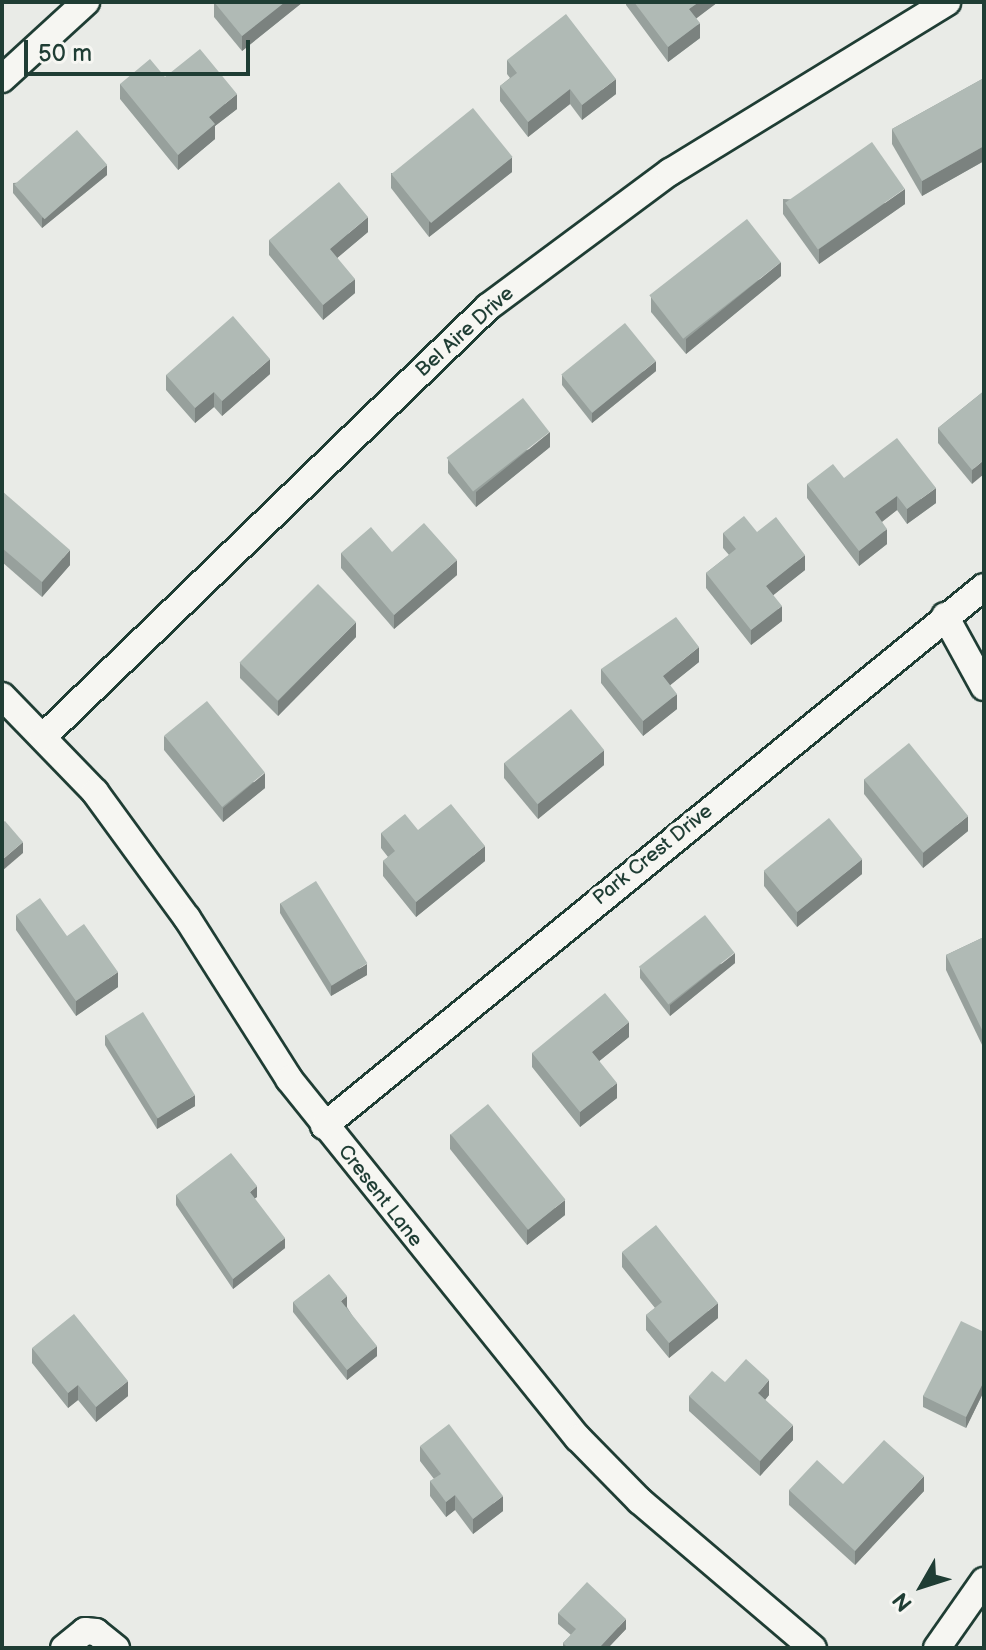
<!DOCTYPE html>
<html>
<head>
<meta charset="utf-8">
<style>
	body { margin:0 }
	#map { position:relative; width:986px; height:1650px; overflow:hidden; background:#e9ebe7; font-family:"Balsamiq Sans",sans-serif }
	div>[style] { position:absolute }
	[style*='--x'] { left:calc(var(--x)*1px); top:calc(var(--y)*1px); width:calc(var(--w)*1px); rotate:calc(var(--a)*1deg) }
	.roads { filter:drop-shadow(2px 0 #1f3d34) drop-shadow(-2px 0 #1f3d34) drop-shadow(0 2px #1f3d34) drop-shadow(0 -2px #1f3d34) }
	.minor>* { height:26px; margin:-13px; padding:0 13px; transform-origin:13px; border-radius:13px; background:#f6f6f2 }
	.wall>* { inset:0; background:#97a09c }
	.shaded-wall>* { inset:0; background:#7b827f }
	.building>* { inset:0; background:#b0bab5; transform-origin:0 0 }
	span { translate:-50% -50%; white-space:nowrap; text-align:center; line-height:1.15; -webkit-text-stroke:7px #f6f6f2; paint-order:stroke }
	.street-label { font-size:20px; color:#1f3d34 }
	.frame { position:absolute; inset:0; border:4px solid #1f3d34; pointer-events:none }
	.north { position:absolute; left:882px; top:1546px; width:80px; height:80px; -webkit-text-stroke:6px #f6f6f2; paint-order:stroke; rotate:231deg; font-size:22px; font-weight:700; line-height:32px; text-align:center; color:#1f3d34 }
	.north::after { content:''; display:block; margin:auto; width:28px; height:36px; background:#1f3d34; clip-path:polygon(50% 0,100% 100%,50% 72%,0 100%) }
	.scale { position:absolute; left:24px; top:40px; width:226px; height:36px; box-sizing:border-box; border:4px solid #1f3d34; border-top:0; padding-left:10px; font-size:24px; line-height:28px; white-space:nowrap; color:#1f3d34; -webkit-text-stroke:6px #f6f6f2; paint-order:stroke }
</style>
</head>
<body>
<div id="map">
	<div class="roads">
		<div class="minor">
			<div style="--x:2;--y:79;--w:114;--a:-42.5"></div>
			<div style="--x:945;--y:616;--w:81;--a:61.2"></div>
			<div style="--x:2;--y:696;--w:134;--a:45.9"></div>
			<div style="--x:95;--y:792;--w:156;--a:53.9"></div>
			<div style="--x:187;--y:918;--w:191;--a:57.6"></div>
			<div style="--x:289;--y:1079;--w:461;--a:51.2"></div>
			<div style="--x:578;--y:1438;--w:88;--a:45.5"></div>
			<div style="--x:640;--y:1501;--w:227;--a:40.4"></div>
			<div style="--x:43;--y:737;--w:619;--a:-44.02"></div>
			<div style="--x:488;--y:307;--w:227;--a:-36.6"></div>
			<div style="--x:670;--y:172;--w:325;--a:-31.5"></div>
			<div style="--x:324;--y:1126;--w:852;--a:-39.24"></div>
			<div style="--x:64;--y:1648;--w:27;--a:-39"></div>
			<div style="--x:85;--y:1631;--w:11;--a:5"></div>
			<div style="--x:96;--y:1632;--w:26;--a:39"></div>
			<div style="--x:937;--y:1648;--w:82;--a:-55"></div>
		</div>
	</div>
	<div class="wall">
		<div style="clip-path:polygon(214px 2px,303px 2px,242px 51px,214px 17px)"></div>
		<div style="clip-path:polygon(626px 2px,718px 2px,696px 18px,700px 38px,668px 62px,626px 5px)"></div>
		<div style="clip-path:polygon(507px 60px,616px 94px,582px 120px,570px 104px,528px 137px,500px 101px,500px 86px,510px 78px,507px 74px)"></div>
		<div style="clip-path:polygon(165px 77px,237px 109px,215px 126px,215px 139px,178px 170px,120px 99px,120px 84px)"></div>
		<div style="clip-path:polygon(984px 78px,984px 161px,922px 196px,892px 144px,892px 129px)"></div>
		<div style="clip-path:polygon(512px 172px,429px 237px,391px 188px,391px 173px)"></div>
		<div style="clip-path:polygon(107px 175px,42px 228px,13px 193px,13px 183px)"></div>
		<div style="clip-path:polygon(783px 199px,905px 204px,819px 264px,783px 214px)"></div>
		<div style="clip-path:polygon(368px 232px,337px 258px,355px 293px,323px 320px,269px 255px,269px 240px)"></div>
		<div style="clip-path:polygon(781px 276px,686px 354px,651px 312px,651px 297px)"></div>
		<div style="clip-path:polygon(656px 371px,592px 423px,562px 385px,562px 375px)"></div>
		<div style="clip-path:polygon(270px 374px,222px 416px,214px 407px,195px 423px,166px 390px,166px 375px)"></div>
		<div style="clip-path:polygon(984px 391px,972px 484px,938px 443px,938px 428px)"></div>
		<div style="clip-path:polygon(550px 447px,476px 507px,448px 473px,448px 459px)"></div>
		<div style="clip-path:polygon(844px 478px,936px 503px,907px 524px,897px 510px,882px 522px,887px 544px,859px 566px,807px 498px,807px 484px)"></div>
		<div style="clip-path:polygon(2px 491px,70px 565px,42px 597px,2px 562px)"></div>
		<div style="clip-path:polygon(757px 532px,805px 570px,773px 595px,782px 621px,751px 645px,706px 588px,706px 573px,729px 555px,723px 548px,723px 533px)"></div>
		<div style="clip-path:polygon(392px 552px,457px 575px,394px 629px,341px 568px,341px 553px)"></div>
		<div style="clip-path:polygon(356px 637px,278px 716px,240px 678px,240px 663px)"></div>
		<div style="clip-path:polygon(699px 662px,670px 685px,677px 709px,643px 736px,601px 683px,601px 669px)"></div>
		<div style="clip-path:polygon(164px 736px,265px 788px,223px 822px,164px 750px)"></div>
		<div style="clip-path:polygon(504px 763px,604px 765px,538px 819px,504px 778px)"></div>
		<div style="clip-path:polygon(864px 779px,968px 831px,923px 868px,864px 794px)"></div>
		<div style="clip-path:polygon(418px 830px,485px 861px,416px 917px,383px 876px,383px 861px,388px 857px,381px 848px,381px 833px)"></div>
		<div style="clip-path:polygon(764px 871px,862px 874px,797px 927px,764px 886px)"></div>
		<div style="clip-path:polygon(280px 903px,367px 975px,331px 996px,280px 913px)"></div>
		<div style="clip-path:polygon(16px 915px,118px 987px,76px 1016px,16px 930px)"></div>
		<div style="clip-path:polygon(984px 937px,984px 1049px,946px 970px,946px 955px)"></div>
		<div style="clip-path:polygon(735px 963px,670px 1016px,640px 978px,640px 968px)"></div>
		<div style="clip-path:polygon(105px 1035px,195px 1106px,157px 1129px,105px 1045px)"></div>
		<div style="clip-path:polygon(629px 1037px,599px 1061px,617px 1098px,580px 1127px,532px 1067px,532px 1053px)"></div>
		<div style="clip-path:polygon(450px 1134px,565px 1215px,527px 1245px,450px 1149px)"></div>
		<div style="clip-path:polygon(176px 1195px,257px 1197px,254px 1198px,285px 1248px,233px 1289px,176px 1205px)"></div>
		<div style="clip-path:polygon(622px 1252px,718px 1318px,669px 1358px,646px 1330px,646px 1315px,655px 1308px,622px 1267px)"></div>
		<div style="clip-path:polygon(293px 1302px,347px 1307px,377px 1356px,347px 1380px,293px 1312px)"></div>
		<div style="clip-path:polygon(984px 1332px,984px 1391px,966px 1428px,923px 1407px,923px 1396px)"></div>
		<div style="clip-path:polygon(32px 1348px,128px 1396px,96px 1422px,78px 1400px,68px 1408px,32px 1363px)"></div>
		<div style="clip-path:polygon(725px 1382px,769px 1395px,765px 1400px,793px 1440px,760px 1476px,689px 1411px,689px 1396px)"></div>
		<div style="clip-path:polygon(420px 1446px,503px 1511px,473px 1534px,455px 1510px,446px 1517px,430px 1496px,430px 1481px,434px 1479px,420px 1461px)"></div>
		<div style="clip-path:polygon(843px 1484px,924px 1491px,855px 1565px,789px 1505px,789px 1490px)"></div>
		<div style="clip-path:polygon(558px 1613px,626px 1629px,608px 1648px,563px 1648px,563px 1643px,571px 1635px,558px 1624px)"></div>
	</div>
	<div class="shaded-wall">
		<div style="clip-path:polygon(285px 2px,303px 2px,242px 51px,242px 36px)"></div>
		<div style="clip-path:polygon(699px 2px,718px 2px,689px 24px,689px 9px)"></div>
		<div style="clip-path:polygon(700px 23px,700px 38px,668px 62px,668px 47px)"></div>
		<div style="clip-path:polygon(616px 79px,616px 94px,582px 120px,582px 105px)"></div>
		<div style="clip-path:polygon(570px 89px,570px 104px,528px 137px,528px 122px)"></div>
		<div style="clip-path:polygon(237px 94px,237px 109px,215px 126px,215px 139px,178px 170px,178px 155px,209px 117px)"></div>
		<div style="clip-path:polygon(984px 146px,984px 161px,922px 196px,922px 181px)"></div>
		<div style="clip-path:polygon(512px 157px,512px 172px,429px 237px,429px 222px)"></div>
		<div style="clip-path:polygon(107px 165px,107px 175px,42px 228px,42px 218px)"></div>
		<div style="clip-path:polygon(905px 189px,905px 204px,819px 264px,819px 249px)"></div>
		<div style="clip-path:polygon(368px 217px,368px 232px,330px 264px,330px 249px)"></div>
		<div style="clip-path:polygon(781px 262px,781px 276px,686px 354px,686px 339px)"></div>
		<div style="clip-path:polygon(355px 279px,355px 293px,323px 320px,323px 305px)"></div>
		<div style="clip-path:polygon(270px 359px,270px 374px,222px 416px,222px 401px)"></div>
		<div style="clip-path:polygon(656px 361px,656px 371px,592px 423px,592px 413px)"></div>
		<div style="clip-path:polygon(214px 392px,214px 407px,195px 423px,195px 408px)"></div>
		<div style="clip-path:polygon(550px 432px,550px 447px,476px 507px,476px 492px)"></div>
		<div style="clip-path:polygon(984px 460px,984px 474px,972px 484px,972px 470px)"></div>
		<div style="clip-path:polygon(936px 488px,936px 503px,907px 524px,907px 509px)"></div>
		<div style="clip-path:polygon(897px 496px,897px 510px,875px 527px,875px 512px)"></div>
		<div style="clip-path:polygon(887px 529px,887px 544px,859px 566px,859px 551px)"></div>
		<div style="clip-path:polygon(70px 550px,70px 565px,42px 597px,42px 582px)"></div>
		<div style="clip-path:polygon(805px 555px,805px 570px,766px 601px,766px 586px)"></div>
		<div style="clip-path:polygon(457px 560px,457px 575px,394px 629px,394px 615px)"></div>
		<div style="clip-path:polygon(782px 606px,782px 621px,751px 645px,751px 630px)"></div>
		<div style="clip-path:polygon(356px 622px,356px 637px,278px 716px,278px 701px)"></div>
		<div style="clip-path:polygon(699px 647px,699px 662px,663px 691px,663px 676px)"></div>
		<div style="clip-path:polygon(677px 694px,677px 709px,643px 736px,643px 721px)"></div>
		<div style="clip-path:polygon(604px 750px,604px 765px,538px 819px,538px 804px)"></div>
		<div style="clip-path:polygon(265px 773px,265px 788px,223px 822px,223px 808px)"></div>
		<div style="clip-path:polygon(968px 816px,968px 831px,923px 868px,923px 853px)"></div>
		<div style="clip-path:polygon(23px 842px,23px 853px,2px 871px,2px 860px)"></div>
		<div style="clip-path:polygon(485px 846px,485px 861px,416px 917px,416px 902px)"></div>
		<div style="clip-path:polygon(862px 859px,862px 874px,797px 927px,797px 912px)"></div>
		<div style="clip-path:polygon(735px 953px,735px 963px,670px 1016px,670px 1005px)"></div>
		<div style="clip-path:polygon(367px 964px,367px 975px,331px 996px,331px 986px)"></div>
		<div style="clip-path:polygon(118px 972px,118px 987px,76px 1016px,76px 1001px)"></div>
		<div style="clip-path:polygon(629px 1022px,629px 1037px,592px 1067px,592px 1052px)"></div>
		<div style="clip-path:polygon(617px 1083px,617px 1098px,580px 1127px,580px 1112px)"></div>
		<div style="clip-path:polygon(195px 1095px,195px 1106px,157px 1129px,157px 1118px)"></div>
		<div style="clip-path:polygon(257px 1186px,257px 1197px,250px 1202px,250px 1192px)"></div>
		<div style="clip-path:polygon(565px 1200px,565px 1215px,527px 1245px,527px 1230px)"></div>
		<div style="clip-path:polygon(285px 1238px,285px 1248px,233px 1289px,233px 1279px)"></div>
		<div style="clip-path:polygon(347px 1296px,347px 1307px,341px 1311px,341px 1301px)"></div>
		<div style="clip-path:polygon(718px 1303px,718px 1318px,669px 1358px,669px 1343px)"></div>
		<div style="clip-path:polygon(377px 1346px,377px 1356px,347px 1380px,347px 1370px)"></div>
		<div style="clip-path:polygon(769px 1380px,769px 1395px,758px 1408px,758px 1393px)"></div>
		<div style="clip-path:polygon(128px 1381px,128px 1396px,96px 1422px,96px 1407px)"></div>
		<div style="clip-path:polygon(984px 1381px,984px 1391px,966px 1428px,966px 1417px)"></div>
		<div style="clip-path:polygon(78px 1385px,78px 1400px,68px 1408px,68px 1393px)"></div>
		<div style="clip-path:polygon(793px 1425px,793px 1440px,760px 1476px,760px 1461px)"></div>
		<div style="clip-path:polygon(924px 1476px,924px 1491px,855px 1565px,855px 1551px)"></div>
		<div style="clip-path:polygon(455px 1495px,455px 1510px,446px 1517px,446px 1502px)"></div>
		<div style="clip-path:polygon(503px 1496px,503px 1511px,473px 1534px,473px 1519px)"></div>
		<div style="clip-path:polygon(626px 1619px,626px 1629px,608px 1648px,599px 1648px)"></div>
	</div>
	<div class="building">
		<div style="clip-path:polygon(214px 2px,285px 2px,242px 36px)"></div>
		<div style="clip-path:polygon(634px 2px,699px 2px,689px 9px,700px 23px,668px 47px)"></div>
		<div style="clip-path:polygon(566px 14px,616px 79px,582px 105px,570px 89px,528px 122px,500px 86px,517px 73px,507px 60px)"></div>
		<div style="clip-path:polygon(200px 49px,237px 94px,209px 117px,215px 124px,178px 155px,120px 84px,150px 59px,165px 77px)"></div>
		<div style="clip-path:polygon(984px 78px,984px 146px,922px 181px,892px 129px)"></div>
		<div style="left:473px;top:108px;width:63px;height:105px;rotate:51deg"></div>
		<div style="left:77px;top:130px;width:46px;height:83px;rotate:49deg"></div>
		<div style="left:872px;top:142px;width:57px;height:106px;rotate:55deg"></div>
		<div style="clip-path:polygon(339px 182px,368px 217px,330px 249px,355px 279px,323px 305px,269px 240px)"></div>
		<div style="left:747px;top:219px;width:55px;height:124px;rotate:52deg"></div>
		<div style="clip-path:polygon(233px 316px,270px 359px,222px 401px,214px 392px,195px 408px,166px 375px)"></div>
		<div style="left:625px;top:323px;width:49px;height:82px;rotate:51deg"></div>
		<div style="clip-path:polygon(984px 391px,984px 460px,972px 470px,938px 428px)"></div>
		<div style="left:523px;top:398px;width:43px;height:97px;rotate:52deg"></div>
		<div style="clip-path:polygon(897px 438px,936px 488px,907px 509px,897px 496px,875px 512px,887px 529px,859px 551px,807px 484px,833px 464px,844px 478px)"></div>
		<div style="clip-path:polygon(2px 491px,70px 550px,42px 582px,2px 548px)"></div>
		<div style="clip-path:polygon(744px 516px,757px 532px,776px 517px,805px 555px,766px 586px,782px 606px,751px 630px,706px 573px,736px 549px,723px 533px)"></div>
		<div style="clip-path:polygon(424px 523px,457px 560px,394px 615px,341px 553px,371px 527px,392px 552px)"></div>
		<div style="left:318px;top:584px;width:54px;height:111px;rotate:45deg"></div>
		<div style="clip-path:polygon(676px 617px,699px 647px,663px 676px,677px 694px,643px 721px,601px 669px)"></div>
		<div style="left:207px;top:701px;width:92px;height:55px;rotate:51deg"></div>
		<div style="left:571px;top:709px;width:53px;height:86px;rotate:51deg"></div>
		<div style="left:909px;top:743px;width:94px;height:58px;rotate:51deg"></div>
		<div style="clip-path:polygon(451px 804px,485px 846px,416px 902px,383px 861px,395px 851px,381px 833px,405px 814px,418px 830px)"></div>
		<div style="left:829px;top:818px;width:53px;height:84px;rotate:51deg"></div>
		<div style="clip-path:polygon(5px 821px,23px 842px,2px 860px,2px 823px)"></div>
		<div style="left:316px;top:881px;width:97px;height:42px;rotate:58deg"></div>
		<div style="clip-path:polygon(40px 898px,67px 936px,84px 924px,118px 972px,76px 1001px,16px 915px)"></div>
		<div style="left:705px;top:915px;width:48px;height:84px;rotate:52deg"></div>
		<div style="clip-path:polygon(984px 937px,984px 1034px,946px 955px)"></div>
		<div style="clip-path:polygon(605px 993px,629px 1022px,592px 1052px,617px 1083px,580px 1112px,532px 1053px)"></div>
		<div style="left:143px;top:1012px;width:98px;height:44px;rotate:58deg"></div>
		<div style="left:488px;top:1104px;width:123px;height:48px;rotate:51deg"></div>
		<div style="clip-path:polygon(231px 1153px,257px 1186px,250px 1192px,285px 1238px,233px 1279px,176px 1195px)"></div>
		<div style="clip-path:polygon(656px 1225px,718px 1303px,669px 1343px,646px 1315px,662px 1302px,622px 1252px)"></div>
		<div style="clip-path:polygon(329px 1274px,347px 1296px,341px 1301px,377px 1346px,347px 1370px,293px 1302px)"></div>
		<div style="clip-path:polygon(74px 1314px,128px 1381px,96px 1407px,78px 1385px,68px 1393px,32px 1348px)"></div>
		<div style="clip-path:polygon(961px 1321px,984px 1332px,984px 1381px,966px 1417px,923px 1396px)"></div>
		<div style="clip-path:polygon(746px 1359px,769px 1380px,758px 1393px,793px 1425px,760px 1461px,689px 1396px,712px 1371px,725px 1382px)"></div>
		<div style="clip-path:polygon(449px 1424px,503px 1496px,473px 1519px,455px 1495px,446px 1502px,430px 1481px,441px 1474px,420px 1446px)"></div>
		<div style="clip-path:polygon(884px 1440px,924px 1476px,855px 1551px,789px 1490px,817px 1460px,843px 1484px)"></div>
		<div style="clip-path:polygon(587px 1582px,626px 1619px,599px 1648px,568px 1648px,563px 1643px,576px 1629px,558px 1613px)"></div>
	</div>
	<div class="street-label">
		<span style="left:465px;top:332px;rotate:-42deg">Bel Aire Drive</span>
		<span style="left:653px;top:855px;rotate:-39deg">Park Crest Drive</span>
		<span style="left:380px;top:1196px;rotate:52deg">Cresent Lane</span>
	</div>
	<div class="frame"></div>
	<div class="north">N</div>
	<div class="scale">50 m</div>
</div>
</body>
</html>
